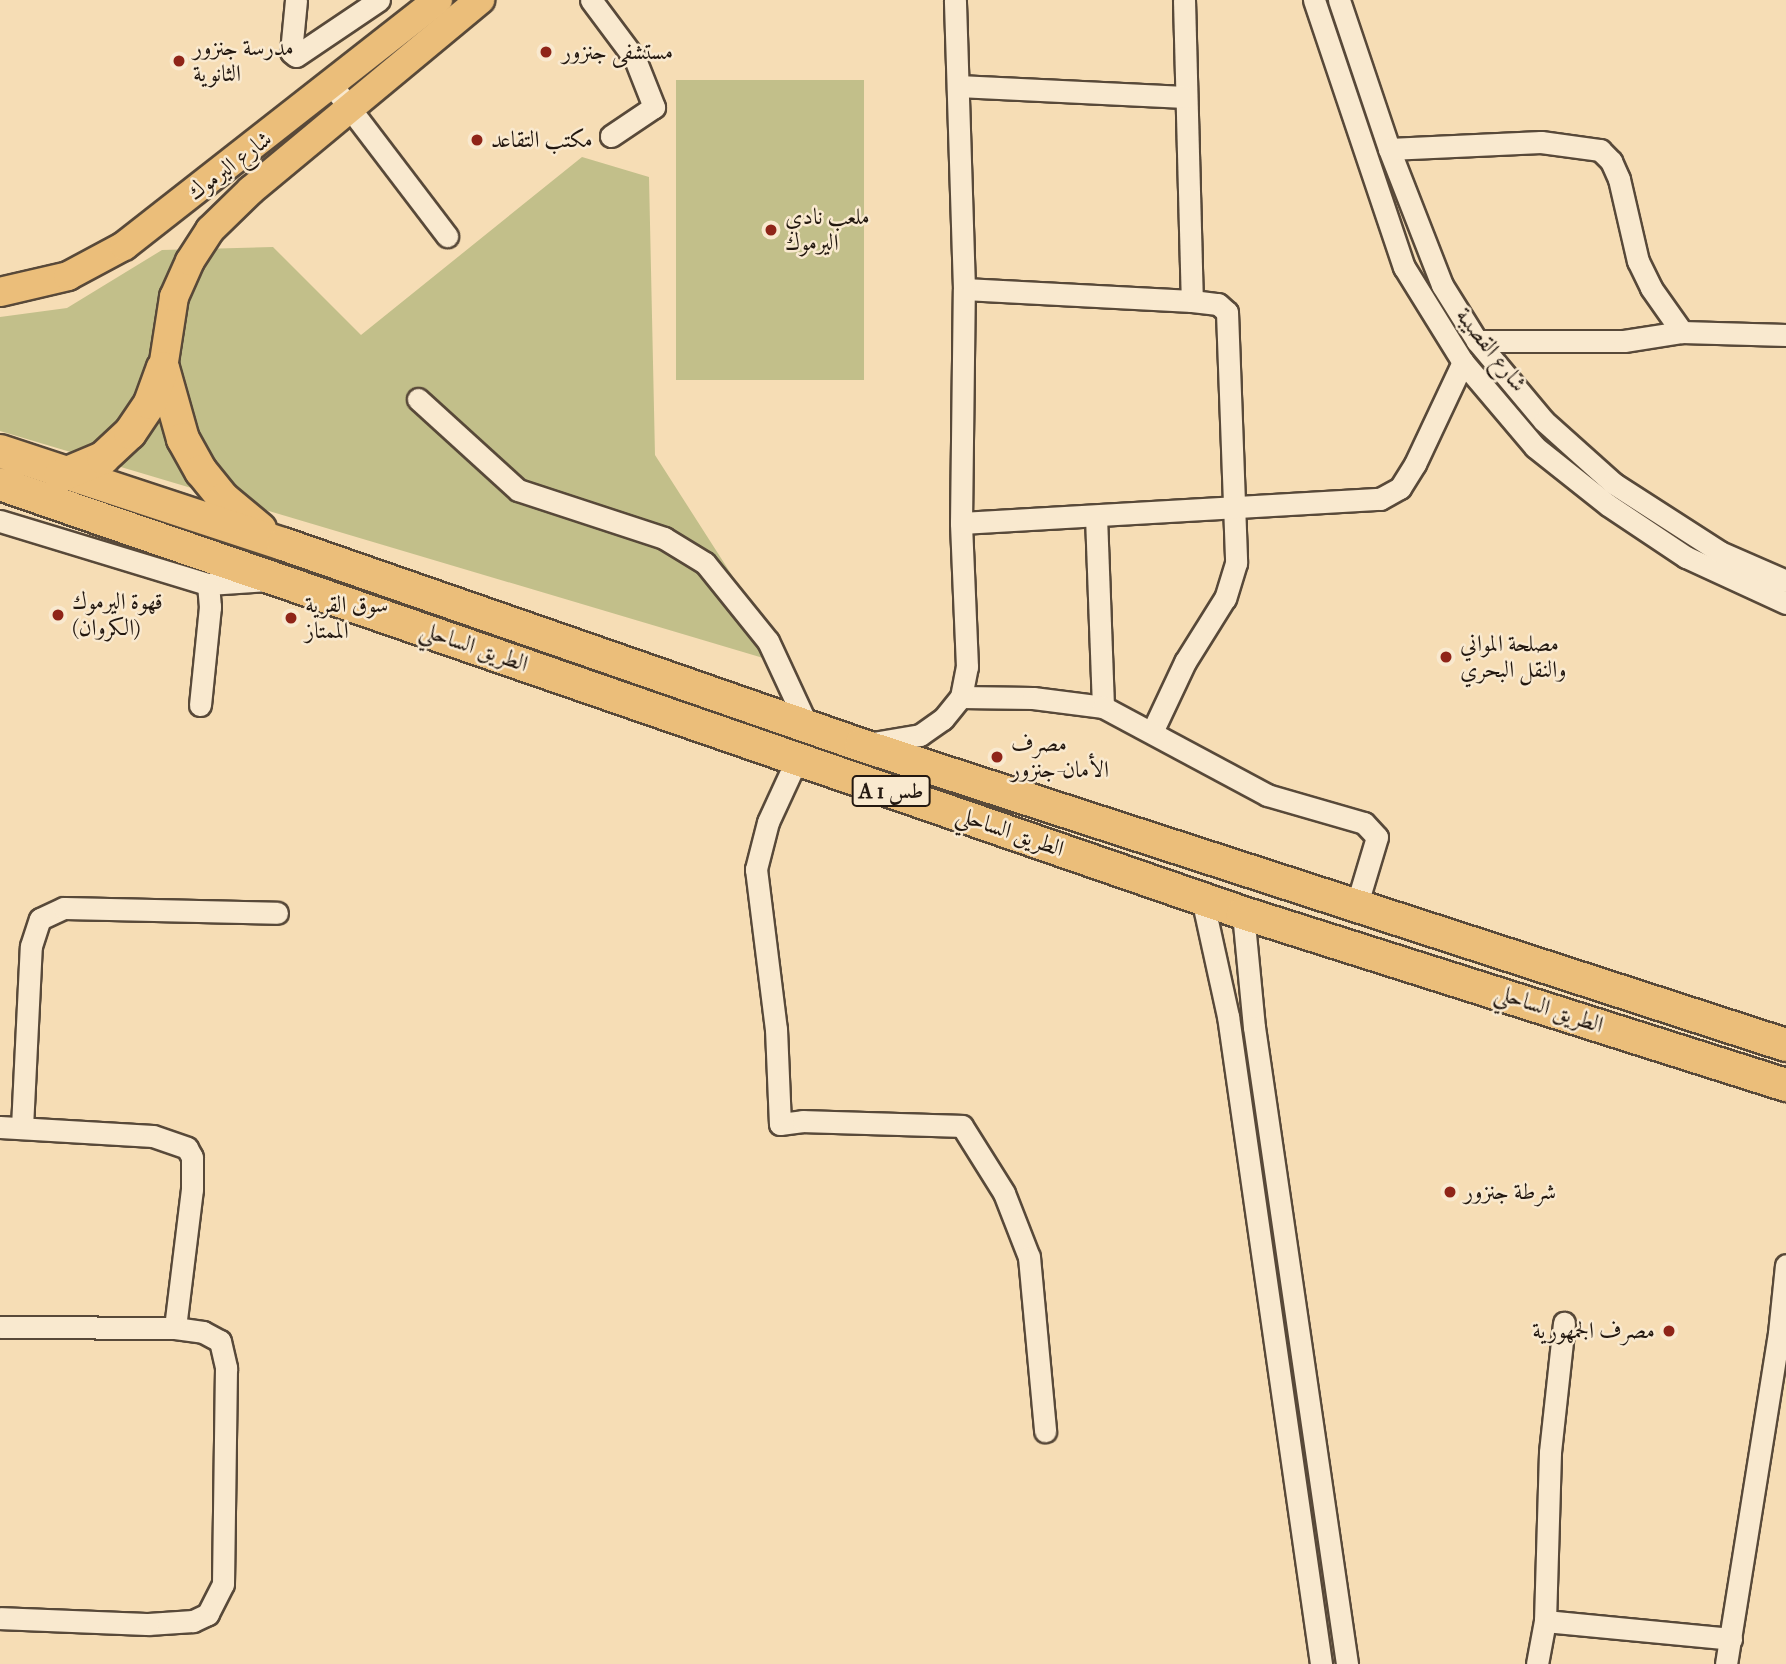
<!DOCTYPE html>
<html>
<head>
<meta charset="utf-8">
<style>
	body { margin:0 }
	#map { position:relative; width:1786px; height:1664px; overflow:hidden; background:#f6ddb5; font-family:"IM FELL French Canon",Amiri,serif }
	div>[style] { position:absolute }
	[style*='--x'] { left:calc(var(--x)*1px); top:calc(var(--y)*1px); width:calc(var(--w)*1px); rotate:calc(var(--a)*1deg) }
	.green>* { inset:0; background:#c2bf8a; transform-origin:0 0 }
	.roads { filter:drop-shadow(2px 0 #584939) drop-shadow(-2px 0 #584939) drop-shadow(0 2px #584939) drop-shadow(0 -2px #584939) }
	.minor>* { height:21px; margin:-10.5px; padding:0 10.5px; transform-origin:10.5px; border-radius:10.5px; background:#f9e9cf }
	.major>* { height:28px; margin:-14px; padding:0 14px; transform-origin:14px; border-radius:14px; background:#ebbe7a }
	.highway>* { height:32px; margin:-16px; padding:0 16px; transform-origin:16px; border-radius:16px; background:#ebbe7a }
	.dots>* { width:19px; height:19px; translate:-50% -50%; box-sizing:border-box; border:4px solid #f9e9cf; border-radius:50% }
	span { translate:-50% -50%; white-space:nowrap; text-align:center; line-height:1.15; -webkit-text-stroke:5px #f9e9cf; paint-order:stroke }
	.shield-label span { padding:2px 5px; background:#f9e9cf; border:2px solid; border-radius:5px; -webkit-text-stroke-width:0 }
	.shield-label { font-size:21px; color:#231810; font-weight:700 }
	.poi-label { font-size:23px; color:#231810 }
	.left { translate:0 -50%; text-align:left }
	.right { translate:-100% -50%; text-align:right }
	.street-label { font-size:23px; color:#231810 }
</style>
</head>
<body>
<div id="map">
	<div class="green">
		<div style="left:864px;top:80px;width:300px;height:188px;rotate:90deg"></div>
		<div style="clip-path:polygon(582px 157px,649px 177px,655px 455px,790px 666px,0 431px,0 317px,67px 308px,162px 250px,273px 247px,361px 335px)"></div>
	</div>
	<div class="roads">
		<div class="minor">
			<div style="--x:296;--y:0;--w:52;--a:95.5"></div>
			<div style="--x:291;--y:52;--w:6;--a:39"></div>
			<div style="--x:296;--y:56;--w:100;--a:-34"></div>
			<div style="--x:591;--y:0;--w:74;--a:53.3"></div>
			<div style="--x:635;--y:59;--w:52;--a:68.4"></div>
			<div style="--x:654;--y:107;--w:52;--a:146"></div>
			<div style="--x:1184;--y:0;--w:301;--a:88.5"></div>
			<div style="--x:1314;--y:0;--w:282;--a:71.4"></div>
			<div style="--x:1404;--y:267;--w:112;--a:58.2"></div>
			<div style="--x:1463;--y:362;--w:111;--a:49.7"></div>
			<div style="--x:1535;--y:447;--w:93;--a:38.5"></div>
			<div style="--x:1608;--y:505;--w:94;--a:33.7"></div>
			<div style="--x:1686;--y:557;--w:110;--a:24.7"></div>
			<div style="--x:1339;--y:0;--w:157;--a:71.4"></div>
			<div style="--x:1389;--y:149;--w:146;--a:68.7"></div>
			<div style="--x:1442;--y:285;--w:66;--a:58"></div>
			<div style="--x:1477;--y:341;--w:104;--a:50.1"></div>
			<div style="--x:1544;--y:421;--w:93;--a:41.9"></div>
			<div style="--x:1613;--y:483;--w:127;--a:32.8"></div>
			<div style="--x:1720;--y:552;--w:72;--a:23.7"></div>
			<div style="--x:332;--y:85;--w:190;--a:52.7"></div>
			<div style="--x:958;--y:86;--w:227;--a:2.8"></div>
			<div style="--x:1389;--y:149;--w:152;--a:-2.6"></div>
			<div style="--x:1541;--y:142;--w:60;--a:7.7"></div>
			<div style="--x:1600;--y:150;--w:16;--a:45"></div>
			<div style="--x:1611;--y:161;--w:20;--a:66"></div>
			<div style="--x:1619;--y:179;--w:84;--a:77"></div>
			<div style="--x:1638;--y:261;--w:30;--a:64"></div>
			<div style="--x:1651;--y:288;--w:54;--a:54.8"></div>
			<div style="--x:964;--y:289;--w:228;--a:3"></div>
			<div style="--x:1192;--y:301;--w:26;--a:7"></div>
			<div style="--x:1218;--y:304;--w:12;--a:42"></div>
			<div style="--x:1227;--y:312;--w:251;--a:87.9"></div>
			<div style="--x:1236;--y:563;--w:37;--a:107"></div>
			<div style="--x:1225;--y:598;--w:75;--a:122"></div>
			<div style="--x:1185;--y:662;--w:75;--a:115.2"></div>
			<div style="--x:1477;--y:341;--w:147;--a:0"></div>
			<div style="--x:1624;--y:341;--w:59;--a:-8.8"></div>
			<div style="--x:1682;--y:332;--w:104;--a:1.7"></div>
			<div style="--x:418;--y:399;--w:135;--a:42.3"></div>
			<div style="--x:518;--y:490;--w:154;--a:18.2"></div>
			<div style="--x:664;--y:538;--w:48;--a:31.4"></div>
			<div style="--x:705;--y:563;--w:100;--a:51.1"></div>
			<div style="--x:768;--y:641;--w:95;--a:65.1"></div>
			<div style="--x:1096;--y:516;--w:191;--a:87.9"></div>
			<div style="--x:0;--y:521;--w:217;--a:16.9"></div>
			<div style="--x:208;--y:584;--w:60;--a:-3.8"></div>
			<div style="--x:961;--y:523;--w:420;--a:-3.3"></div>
			<div style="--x:1380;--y:499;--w:23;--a:-29"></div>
			<div style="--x:1400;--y:488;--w:28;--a:-58"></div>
			<div style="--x:1415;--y:464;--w:113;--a:-64.8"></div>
			<div style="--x:961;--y:697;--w:72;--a:0.8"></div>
			<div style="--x:1033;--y:698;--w:71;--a:7.3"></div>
			<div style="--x:1103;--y:707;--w:186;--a:28.2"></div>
			<div style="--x:1267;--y:795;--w:101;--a:16.1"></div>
			<div style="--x:1364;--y:823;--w:19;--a:47"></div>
			<div style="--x:1377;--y:837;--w:73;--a:106.7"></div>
			<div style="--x:200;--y:705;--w:99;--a:-84.2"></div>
			<div style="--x:210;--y:607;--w:23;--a:-95"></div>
			<div style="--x:867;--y:744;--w:54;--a:-9.6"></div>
			<div style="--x:920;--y:735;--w:28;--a:-35"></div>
			<div style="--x:943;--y:719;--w:28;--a:-51"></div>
			<div style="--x:961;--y:697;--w:31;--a:-79"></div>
			<div style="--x:967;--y:667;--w:144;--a:-92.4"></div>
			<div style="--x:961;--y:523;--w:234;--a:-89.3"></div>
			<div style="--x:964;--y:289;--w:289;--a:-91.8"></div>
			<div style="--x:797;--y:759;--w:69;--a:114.7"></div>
			<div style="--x:768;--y:822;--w:49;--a:104.3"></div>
			<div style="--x:756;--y:869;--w:161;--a:82.9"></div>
			<div style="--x:776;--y:1029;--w:95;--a:87.6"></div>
			<div style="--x:780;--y:1124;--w:23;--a:-7"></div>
			<div style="--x:803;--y:1121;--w:159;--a:1.8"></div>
			<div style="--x:962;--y:1126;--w:79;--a:57.9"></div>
			<div style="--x:1004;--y:1193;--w:69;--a:68.7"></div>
			<div style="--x:1029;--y:1257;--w:175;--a:84.7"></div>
			<div style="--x:1202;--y:898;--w:121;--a:77.6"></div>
			<div style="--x:1228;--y:1016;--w:655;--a:81.83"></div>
			<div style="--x:1243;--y:913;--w:115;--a:84.5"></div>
			<div style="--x:1254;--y:1027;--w:644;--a:81.69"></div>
			<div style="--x:0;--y:1127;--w:153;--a:3.4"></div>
			<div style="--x:153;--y:1136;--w:36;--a:19"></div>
			<div style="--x:187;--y:1148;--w:10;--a:61"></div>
			<div style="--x:192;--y:1157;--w:32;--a:90"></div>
			<div style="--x:192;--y:1189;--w:140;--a:97"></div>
			<div style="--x:175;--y:1328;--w:28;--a:8"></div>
			<div style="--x:203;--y:1332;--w:19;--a:28"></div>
			<div style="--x:220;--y:1341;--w:28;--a:77"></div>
			<div style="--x:226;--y:1368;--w:216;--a:90.8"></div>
			<div style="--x:223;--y:1584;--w:34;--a:117"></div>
			<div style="--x:208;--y:1614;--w:17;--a:155"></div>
			<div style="--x:193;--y:1621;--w:45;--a:176.2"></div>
			<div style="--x:148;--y:1624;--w:148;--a:-177.7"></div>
			<div style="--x:22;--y:1127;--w:181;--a:-87.2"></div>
			<div style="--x:31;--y:946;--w:28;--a:-72"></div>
			<div style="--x:40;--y:919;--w:26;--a:-25"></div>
			<div style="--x:64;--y:908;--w:213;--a:1.3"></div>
			<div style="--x:0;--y:1327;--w:175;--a:0.3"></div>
			<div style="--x:1545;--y:1621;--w:187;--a:5.5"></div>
			<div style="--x:1537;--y:1664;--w:44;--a:-79.5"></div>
			<div style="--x:1545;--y:1621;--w:169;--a:-88.3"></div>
			<div style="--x:1550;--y:1452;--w:130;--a:-83.8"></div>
			<div style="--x:1726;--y:1664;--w:335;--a:-80.9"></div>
			<div style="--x:1779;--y:1333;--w:68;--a:-84.1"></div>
		</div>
		<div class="major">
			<div style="--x:0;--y:292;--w:70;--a:-13.2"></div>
			<div style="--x:68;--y:276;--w:64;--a:-28.2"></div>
			<div style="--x:124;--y:246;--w:399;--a:-38.1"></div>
			<div style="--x:163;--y:368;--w:72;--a:-81.2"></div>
			<div style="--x:174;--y:297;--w:39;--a:-66"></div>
			<div style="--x:190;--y:261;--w:37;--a:-57"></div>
			<div style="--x:210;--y:230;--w:57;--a:-44.3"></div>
			<div style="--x:251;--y:190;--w:298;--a:-39.7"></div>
		</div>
		<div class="highway">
			<div style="--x:163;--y:368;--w:74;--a:74.3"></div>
			<div style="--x:183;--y:439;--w:37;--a:61"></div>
			<div style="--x:201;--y:471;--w:36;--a:51"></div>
			<div style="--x:224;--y:499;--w:47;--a:39.8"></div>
			<div style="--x:0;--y:451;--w:298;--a:18.2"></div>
			<div style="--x:283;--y:544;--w:612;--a:19.18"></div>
			<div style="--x:861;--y:745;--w:972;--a:17.97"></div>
			<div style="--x:60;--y:476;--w:47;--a:-22.7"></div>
			<div style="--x:103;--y:458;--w:37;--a:-43"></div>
			<div style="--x:130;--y:433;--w:36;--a:-56"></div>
			<div style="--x:150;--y:403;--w:37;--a:-70"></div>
			<div style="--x:0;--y:484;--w:1315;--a:19.04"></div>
			<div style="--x:1243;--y:913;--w:570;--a:17.58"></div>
		</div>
	</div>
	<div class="dots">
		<div style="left:546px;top:52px;background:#8f2418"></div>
		<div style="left:179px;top:61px;background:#8f2418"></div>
		<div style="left:477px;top:140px;background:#8f2418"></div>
		<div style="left:771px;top:230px;background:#8f2418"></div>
		<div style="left:58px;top:615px;background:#8f2418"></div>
		<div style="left:291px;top:618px;background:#8f2418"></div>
		<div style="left:1446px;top:657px;background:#8f2418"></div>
		<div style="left:997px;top:757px;background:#8f2418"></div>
		<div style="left:1450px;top:1192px;background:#8f2418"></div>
		<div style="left:1669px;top:1331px;background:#8f2418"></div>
	</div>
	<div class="shield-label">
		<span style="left:891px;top:791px">A 1 طس</span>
	</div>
	<div class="poi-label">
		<span class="left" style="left:193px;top:61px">مدرسة جنزور<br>الثانوية</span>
		<span class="left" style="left:562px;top:52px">مستشفى جنزور</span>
		<span class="left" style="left:491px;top:140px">مكتب التقاعد</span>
		<span class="left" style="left:785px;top:230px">ملعب نادي<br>اليرموك</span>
		<span class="left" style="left:72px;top:615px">قهوة اليرموك<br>(الكروان)</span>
		<span class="left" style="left:305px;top:618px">سوق القرية<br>الممتاز</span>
		<span class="left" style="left:1460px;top:657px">مصلحة المواني<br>والنقل البحري</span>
		<span class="left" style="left:1011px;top:757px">مصرف<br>الأمان-جنزور</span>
		<span class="left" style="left:1464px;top:1192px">شرطة جنزور</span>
		<span class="right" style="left:1655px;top:1331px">مصرف الجمهورية</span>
	</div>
	<div class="street-label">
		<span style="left:230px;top:166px;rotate:-37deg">شارع اليرموك</span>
		<span style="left:1491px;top:350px;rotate:52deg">شارع القصيبة</span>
		<span style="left:474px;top:647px;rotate:19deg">الطريق الساحلي</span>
		<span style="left:1010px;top:832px;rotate:19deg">الطريق الساحلي</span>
		<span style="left:1549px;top:1009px;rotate:18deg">الطريق الساحلي</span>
	</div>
</div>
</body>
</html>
